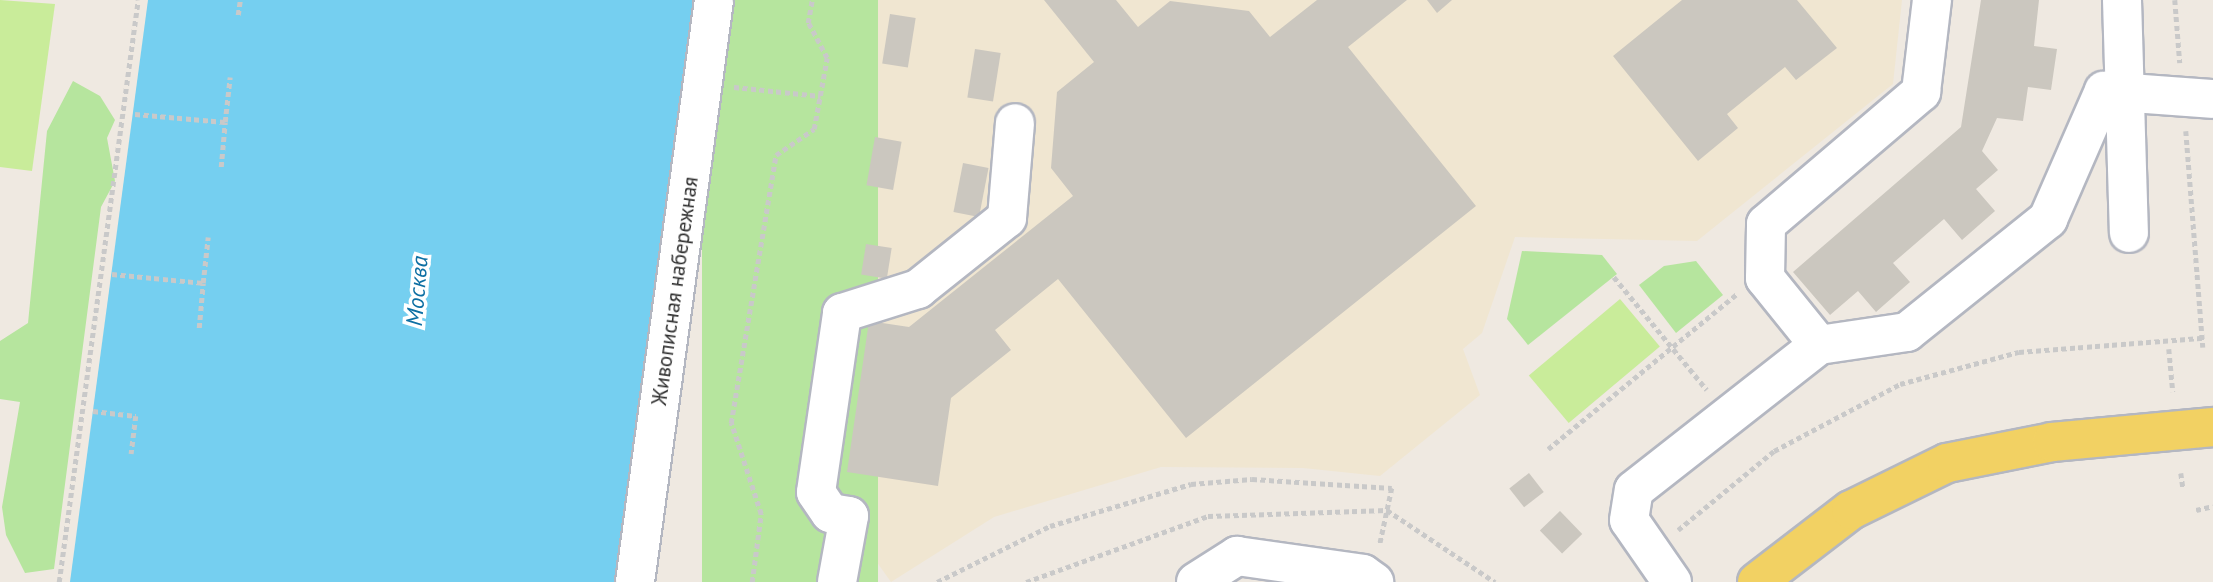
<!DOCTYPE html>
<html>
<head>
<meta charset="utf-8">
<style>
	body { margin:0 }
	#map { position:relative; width:2213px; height:582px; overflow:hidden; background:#efe9e1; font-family:"PT Sans",sans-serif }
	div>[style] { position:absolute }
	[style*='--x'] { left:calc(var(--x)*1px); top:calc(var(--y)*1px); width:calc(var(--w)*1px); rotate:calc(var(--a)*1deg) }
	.education>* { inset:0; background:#f0e6d1 }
	.green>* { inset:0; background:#b6e59e; transform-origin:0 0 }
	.pitch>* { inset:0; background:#c9ec9a; transform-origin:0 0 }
	.water>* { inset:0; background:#75cff0 }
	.building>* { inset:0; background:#cbc7bf; transform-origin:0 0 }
	.path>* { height:4.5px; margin-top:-2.25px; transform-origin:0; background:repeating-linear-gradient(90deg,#c9c9c9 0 5px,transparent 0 8.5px) }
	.roads { filter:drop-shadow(2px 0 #b4b7c1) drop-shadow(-2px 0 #b4b7c1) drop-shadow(0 2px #b4b7c1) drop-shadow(0 -2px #b4b7c1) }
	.minor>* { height:38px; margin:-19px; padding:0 19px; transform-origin:19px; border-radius:19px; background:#fff }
	.major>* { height:38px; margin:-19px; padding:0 19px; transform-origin:19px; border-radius:19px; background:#f2d163 }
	span { translate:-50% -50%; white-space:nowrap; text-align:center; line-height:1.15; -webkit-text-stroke:7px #fff; paint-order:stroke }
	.street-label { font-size:21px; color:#2e2e2e }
	.water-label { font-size:23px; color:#0d6fa3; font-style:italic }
</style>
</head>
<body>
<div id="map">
	<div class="education">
		<div style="clip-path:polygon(878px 0,1902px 0,1893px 84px,1697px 241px,1515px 237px,1482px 333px,1463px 349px,1480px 395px,1380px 476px,1303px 468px,1161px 467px,994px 517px,891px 582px,871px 554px,793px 540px)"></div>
	</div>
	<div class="green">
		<div style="left:702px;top:0;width:176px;height:588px"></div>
		<div style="clip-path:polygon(73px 81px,100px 96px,115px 120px,107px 138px,115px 181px,101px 207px,54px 569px,25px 573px,6px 535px,2px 507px,20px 402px,0 399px,0 341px,28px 323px,47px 131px)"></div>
		<div style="clip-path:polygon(1522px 251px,1602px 255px,1617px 274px,1528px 345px,1507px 319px)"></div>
		<div style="clip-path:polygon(1696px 261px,1723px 295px,1676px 333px,1639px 285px,1664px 266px)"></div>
	</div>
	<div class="pitch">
		<div style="clip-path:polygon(0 0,55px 4px,32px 171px,0 167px)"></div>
		<div style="left:1620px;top:299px;width:62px;height:119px;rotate:50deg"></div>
	</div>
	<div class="water">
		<div style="clip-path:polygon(148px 0,702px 0,621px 582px,70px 582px)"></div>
	</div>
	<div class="building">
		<div style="clip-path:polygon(1044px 0,1116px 0,1138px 27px,1170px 1px,1249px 11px,1270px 37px,1317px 0,1407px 0,1348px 47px,1476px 206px,1186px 438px,1058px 279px,995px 330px,1011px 350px,951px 398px,938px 486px,847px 472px,869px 321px,909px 327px,1073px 196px,1051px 168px,1057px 92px,1094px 62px)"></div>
		<div style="clip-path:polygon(1427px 0,1452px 0,1437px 13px)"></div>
		<div style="clip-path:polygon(1682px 0,1797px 0,1837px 48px,1796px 80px,1785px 67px,1727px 114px,1738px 128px,1698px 161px,1613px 56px)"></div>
		<div style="clip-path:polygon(1981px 0,2039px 0,2034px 46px,2057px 49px,2051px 90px,2028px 87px,2023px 121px,1997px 118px,1982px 151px,1998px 170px,1976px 189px,1995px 211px,1962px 240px,1944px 219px,1893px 263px,1910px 282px,1876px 312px,1858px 291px,1830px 315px,1793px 272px,1961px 127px)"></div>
		<div style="left:890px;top:14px;width:26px;height:50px;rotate:9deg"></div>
		<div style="left:975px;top:49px;width:26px;height:49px;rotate:9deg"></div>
		<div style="left:875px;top:137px;width:27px;height:49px;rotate:10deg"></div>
		<div style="left:963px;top:163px;width:26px;height:50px;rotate:11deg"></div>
		<div style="left:866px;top:244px;width:26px;height:31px;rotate:9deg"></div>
		<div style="left:1529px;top:473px;width:24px;height:25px;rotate:52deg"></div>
		<div style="left:1560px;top:511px;width:32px;height:28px;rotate:46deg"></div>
	</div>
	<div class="path">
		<div style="--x:2175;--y:0;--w:63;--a:85.5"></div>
		<div style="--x:238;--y:15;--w:15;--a:-82"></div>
		<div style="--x:734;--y:87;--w:87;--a:5.9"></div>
		<div style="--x:135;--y:114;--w:90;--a:5.1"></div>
		<div style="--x:225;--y:122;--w:45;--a:-83.7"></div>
		<div style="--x:2186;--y:131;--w:217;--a:85.5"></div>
		<div style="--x:221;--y:167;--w:45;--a:-84.9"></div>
		<div style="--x:112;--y:274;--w:91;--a:5.6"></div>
		<div style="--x:203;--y:283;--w:46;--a:-83.8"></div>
		<div style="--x:1614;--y:277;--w:146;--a:50.5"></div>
		<div style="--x:199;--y:328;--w:45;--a:-84.9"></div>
		<div style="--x:2169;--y:349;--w:43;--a:84.7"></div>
		<div style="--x:93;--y:411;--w:43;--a:6.6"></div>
		<div style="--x:136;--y:416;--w:38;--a:97"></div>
		<div style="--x:1548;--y:449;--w:244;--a:-39.4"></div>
		<div style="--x:2181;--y:473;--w:15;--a:82"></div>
		<div style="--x:2196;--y:510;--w:17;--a:-13"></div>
		<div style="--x:1678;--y:530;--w:124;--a:-39.5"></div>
		<div style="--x:1774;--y:451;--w:143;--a:-28"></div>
		<div style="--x:1900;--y:384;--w:123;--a:-15.1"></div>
		<div style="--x:2019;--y:352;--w:185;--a:-4.4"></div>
		<div style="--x:59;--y:582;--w:587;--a:-82.27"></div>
		<div style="--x:752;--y:582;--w:69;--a:-82.5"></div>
		<div style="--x:761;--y:514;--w:96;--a:-108.2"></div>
		<div style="--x:731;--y:423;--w:272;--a:-80.5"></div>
		<div style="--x:776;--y:155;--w:46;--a:-34.4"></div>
		<div style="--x:814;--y:129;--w:72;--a:-79.6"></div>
		<div style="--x:827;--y:58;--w:40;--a:-118"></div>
		<div style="--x:808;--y:23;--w:23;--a:-80"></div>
		<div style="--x:937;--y:582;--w:126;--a:-26.4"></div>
		<div style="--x:1050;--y:526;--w:147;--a:-16.6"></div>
		<div style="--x:1191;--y:484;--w:61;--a:-4.7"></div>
		<div style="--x:1252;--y:479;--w:140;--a:3.7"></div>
		<div style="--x:1392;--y:488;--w:57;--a:102.1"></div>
		<div style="--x:1026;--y:582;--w:194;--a:-19.9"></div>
		<div style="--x:1208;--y:516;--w:179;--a:-1.9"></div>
		<div style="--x:1387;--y:510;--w:130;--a:33.7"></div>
	</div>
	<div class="roads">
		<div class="minor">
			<div style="--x:2122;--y:0;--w:233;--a:88.3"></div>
			<div style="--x:1819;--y:345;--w:86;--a:-128.9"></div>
			<div style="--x:1765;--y:278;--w:54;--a:-88.9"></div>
			<div style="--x:1766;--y:224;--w:204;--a:-40.4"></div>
			<div style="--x:1921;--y:92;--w:93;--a:-83.2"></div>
			<div style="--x:635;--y:582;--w:587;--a:-82.27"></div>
			<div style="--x:837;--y:582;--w:67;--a:-79.7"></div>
			<div style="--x:849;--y:516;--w:19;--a:-171"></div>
			<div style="--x:830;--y:513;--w:25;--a:-124"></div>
			<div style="--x:816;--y:492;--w:181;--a:-81.7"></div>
			<div style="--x:842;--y:313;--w:80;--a:-17.5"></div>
			<div style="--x:918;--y:289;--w:114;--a:-38.6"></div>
			<div style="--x:1007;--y:218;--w:95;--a:-85.2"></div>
			<div style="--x:1196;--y:582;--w:49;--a:-32.4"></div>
			<div style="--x:1237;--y:556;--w:127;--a:8.1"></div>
			<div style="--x:1363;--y:574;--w:14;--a:36"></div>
			<div style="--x:1672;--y:582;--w:75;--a:-124.7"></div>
			<div style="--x:1629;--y:520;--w:30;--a:-81"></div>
			<div style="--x:1634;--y:490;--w:235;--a:-38.1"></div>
			<div style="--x:1819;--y:345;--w:89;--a:-8.4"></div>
			<div style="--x:1907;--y:332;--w:181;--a:-38.7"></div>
			<div style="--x:2048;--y:219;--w:140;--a:-66.4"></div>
			<div style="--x:2104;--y:91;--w:109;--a:4.2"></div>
		</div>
		<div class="major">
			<div style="--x:1757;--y:582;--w:118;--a:-37.5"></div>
			<div style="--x:1851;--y:510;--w:107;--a:-26.1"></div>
			<div style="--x:1947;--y:463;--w:107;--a:-11.3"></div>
			<div style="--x:2052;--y:442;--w:162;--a:-5.3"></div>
		</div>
	</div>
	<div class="street-label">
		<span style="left:675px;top:291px;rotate:-82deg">Живописная набережная</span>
	</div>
	<div class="water-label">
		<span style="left:417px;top:291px;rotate:-85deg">Москва</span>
	</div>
</div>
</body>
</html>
